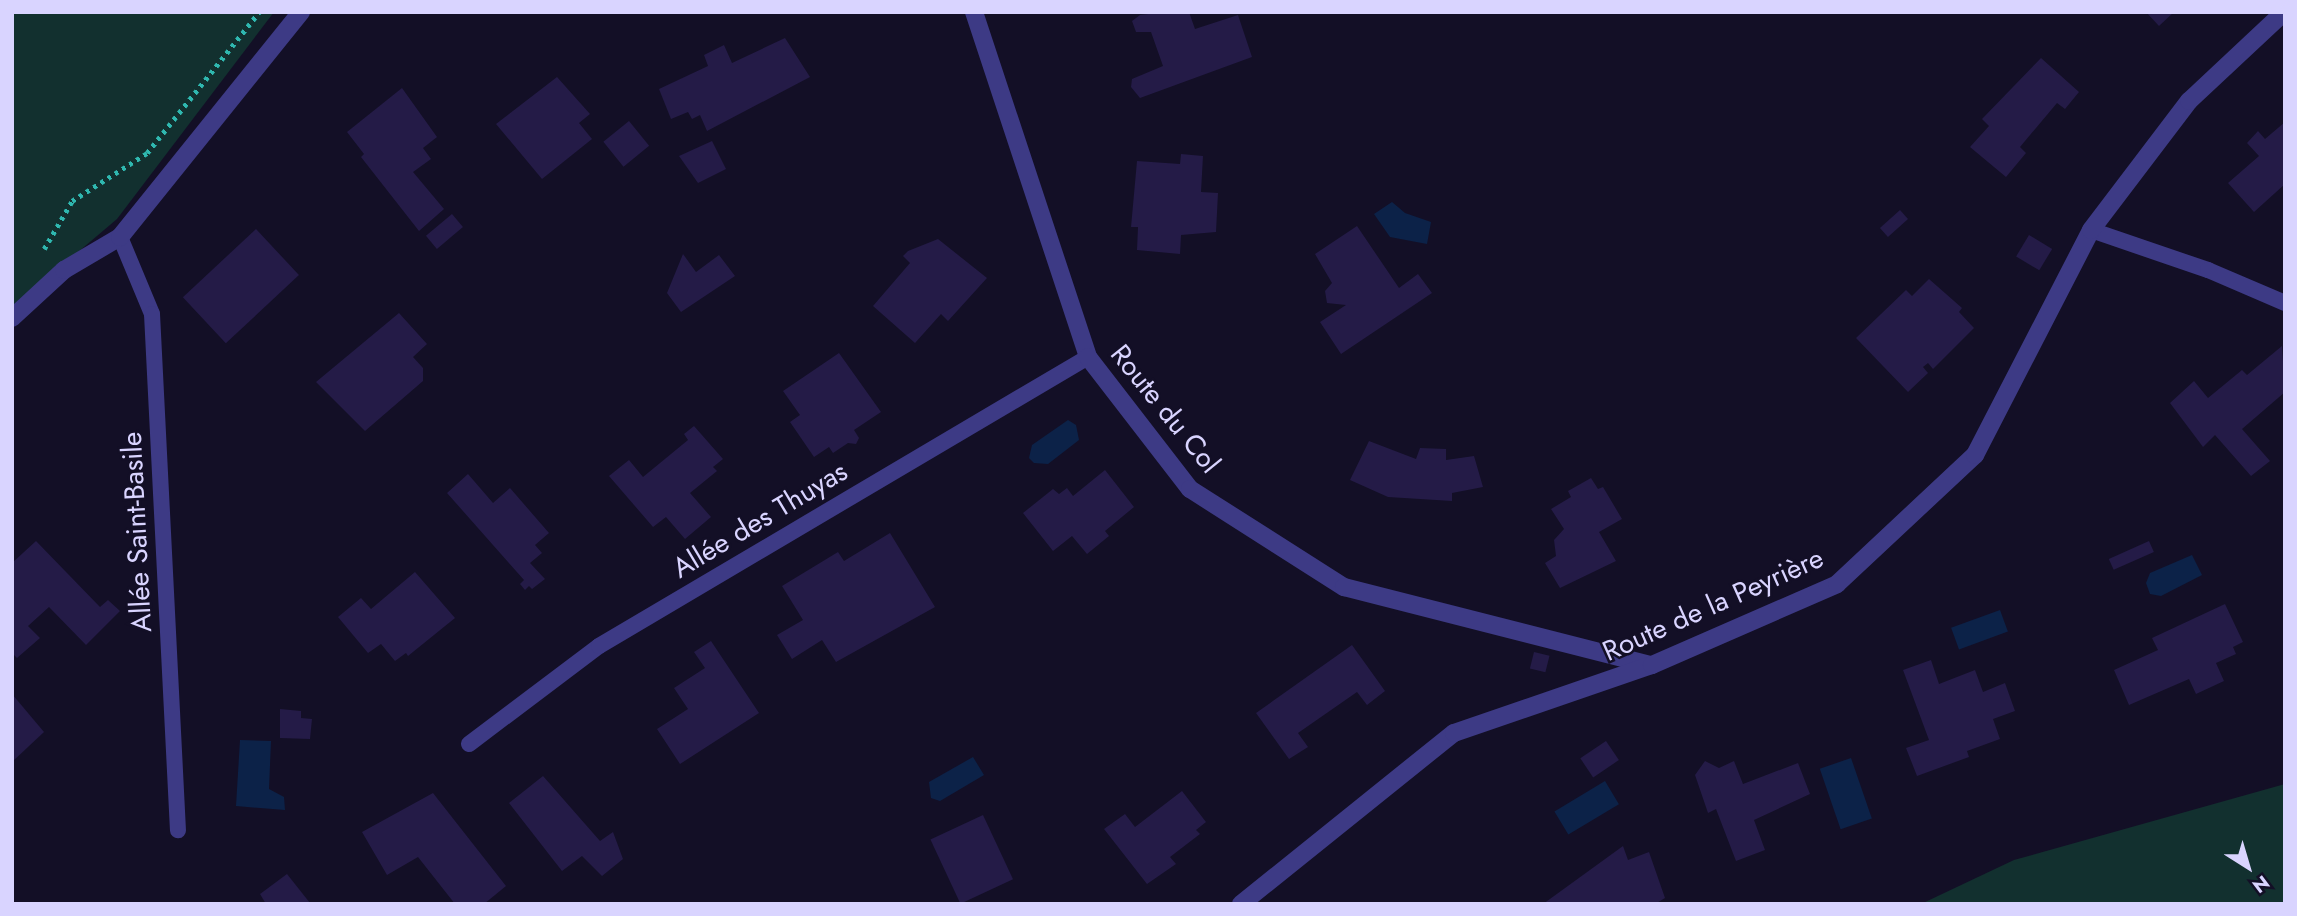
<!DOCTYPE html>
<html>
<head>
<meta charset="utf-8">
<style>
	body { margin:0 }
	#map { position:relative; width:2297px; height:916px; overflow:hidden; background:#130f26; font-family:Jost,sans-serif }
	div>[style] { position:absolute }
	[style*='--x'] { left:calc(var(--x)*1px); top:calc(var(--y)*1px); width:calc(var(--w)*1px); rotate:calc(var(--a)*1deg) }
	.green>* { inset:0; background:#12302f }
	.water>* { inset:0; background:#0c2248; transform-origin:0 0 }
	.building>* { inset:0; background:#241b47; transform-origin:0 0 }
	.path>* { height:4.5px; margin-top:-2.25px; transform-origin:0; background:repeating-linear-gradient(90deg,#2fb8b0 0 3.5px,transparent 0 8.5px) }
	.lane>* { height:16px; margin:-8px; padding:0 8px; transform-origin:8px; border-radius:8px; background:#3d3a85 }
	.street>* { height:18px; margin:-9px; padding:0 9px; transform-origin:9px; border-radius:9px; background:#3d3a85 }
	span { translate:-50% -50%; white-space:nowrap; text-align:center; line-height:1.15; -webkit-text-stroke:5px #130f26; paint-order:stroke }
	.street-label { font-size:28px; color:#d9d4ff }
	.frame { position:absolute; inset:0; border:14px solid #d9d4ff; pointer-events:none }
	.north { position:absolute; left:2213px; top:832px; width:70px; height:70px; -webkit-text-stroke:5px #130f26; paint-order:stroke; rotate:143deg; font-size:19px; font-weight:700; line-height:28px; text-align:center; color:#d9d4ff }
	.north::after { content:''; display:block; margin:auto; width:24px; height:32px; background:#d9d4ff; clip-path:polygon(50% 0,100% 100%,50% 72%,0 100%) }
</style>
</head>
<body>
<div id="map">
	<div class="green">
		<div style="clip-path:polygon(12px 12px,274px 12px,117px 219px,12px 308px)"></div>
		<div style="clip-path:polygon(2285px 784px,2285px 904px,1921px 904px,2014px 860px)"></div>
	</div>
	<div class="water">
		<div style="clip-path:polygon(1392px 202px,1405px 213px,1431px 222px,1427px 244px,1390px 237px,1374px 214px)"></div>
		<div style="clip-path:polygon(1068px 420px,1076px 425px,1079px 440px,1048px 464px,1034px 463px,1029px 458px,1032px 445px)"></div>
		<div style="clip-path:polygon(2192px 555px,2202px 575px,2161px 596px,2150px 594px,2146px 583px,2150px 573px)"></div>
		<div style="left:2000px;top:610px;width:23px;height:52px;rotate:70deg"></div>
		<div style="clip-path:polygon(240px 740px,271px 741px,269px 789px,284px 797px,285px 810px,236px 806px)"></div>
		<div style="clip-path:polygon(973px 757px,984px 775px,940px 801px,931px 798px,929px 782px)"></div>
		<div style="left:1851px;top:758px;width:64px;height:33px;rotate:71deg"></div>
		<div style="left:1605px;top:781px;width:27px;height:59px;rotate:59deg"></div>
	</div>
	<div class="building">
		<div style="clip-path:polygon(1164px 12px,1189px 12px,1195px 29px,1238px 15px,1252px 57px,1140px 98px,1131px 87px,1132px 79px,1163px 66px,1151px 32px,1136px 32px,1132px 21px,1140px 15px)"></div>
		<div style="clip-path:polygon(2146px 12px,2174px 12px,2159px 26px)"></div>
		<div style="clip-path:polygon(785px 38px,810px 77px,707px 131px,700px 115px,692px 119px,688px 112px,671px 119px,659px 89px,708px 66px,704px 55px,724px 45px,732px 63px)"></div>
		<div style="clip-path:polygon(2041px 58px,2079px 92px,2065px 109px,2057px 103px,2020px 147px,2026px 153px,2006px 177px,1970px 147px,1989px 126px,1982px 119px)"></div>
		<div style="clip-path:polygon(557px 77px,590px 114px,579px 123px,592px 139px,542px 179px,496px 124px)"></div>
		<div style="clip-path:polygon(402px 88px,437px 137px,423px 148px,431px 159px,413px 172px,444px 209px,419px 231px,361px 157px,364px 154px,347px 132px)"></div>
		<div style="left:629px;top:121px;width:32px;height:33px;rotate:51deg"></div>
		<div style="clip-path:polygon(2285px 122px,2285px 184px,2254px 212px,2228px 183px,2259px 156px,2247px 143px,2258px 131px,2265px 139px)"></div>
		<div style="clip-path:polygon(712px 141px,726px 169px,698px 183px,679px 156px)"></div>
		<div style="clip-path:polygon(1181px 154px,1203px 156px,1201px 192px,1218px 193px,1216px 232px,1181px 235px,1180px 254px,1137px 250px,1138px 227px,1131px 227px,1137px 161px,1180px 164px)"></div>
		<div style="left:1900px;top:210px;width:12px;height:27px;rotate:48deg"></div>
		<div style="left:452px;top:214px;width:17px;height:34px;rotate:50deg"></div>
		<div style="clip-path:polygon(1357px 226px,1399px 288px,1418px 274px,1432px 293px,1341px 354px,1320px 322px,1346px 305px,1327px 303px,1325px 291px,1332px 283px,1315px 254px)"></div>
		<div style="left:256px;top:229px;width:63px;height:100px;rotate:47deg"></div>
		<div style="left:2029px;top:235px;width:27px;height:25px;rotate:31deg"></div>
		<div style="clip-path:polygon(938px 239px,987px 278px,948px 321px,941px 314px,915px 343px,873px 306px,910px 263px,903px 256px,908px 251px)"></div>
		<div style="clip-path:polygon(683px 254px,696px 272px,719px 255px,735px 276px,681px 312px,667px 293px)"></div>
		<div style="clip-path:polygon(1929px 279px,1962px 308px,1959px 312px,1974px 328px,1933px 369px,1928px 363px,1923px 367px,1928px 373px,1908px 392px,1856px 338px,1906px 290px,1912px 296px)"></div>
		<div style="clip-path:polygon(399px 313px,427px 344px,413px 357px,423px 368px,423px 381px,365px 431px,316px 382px)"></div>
		<div style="clip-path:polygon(2282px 346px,2285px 392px,2242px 429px,2270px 461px,2251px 476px,2215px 435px,2203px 447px,2170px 403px,2194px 381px,2208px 398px,2242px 370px,2247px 375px)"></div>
		<div style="clip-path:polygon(839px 353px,881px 412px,854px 430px,859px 438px,856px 444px,848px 443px,833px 453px,829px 447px,814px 457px,790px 422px,800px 415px,783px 391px)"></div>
		<div style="clip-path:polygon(694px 426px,723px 459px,713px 467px,717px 471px,690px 493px,711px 517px,685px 539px,666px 517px,653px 527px,609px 476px,629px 460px,643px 477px,688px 440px,684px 434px)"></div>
		<div style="clip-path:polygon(1369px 441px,1416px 459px,1420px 448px,1446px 449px,1446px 460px,1474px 456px,1483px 487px,1452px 493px,1452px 501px,1388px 497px,1350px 480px)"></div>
		<div style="clip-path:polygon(1105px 470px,1134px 507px,1105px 531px,1109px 536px,1087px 554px,1072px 536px,1053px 551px,1023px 513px,1053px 489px,1059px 494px,1067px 488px,1073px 496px)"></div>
		<div style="clip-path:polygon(468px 474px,493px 503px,510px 488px,549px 533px,535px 545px,542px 553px,530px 563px,545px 579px,532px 589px,529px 586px,525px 590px,520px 584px,524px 580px,447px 493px)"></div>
		<div style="clip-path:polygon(1591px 478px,1598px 489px,1603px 487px,1622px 519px,1599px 532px,1616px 561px,1560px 588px,1545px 563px,1556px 556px,1554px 540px,1564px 529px,1551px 509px,1571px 497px,1568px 491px)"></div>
		<div style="clip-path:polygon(890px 533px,935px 607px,836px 662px,822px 640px,792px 659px,777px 635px,803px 620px,782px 586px,838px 552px,844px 561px)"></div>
		<div style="clip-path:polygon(36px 541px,100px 607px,108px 600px,120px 611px,86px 645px,49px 607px,28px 626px,40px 638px,17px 658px,12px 653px,12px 563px)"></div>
		<div style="left:2149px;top:541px;width:12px;height:44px;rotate:66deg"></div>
		<div style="clip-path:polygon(415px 572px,455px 618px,408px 656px,406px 653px,395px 661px,381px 644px,368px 653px,338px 617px,361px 598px,371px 609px)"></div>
		<div style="clip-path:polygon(2225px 604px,2243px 642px,2233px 647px,2236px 654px,2216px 663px,2224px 681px,2196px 694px,2189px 679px,2129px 705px,2114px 670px,2158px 650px,2152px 638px)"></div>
		<div style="clip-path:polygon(711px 641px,759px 713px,680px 764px,657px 729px,688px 709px,674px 688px,705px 668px,694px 652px)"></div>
		<div style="clip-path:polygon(1352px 645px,1385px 691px,1367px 705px,1357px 692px,1298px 733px,1308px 747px,1289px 759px,1256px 713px)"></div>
		<div style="left:1534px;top:652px;width:16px;height:17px;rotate:14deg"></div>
		<div style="clip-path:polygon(1931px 660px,1939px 684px,1975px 670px,1983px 692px,2005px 683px,2015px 711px,1993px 719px,2000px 739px,1967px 751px,1969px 757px,1917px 776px,1906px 748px,1929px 740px,1903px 670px)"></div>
		<div style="clip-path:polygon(12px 694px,44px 732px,12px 762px)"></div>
		<div style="clip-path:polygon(280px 709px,301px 711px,301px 718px,312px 719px,310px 739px,280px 738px)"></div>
		<div style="left:1606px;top:741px;width:23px;height:31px;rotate:56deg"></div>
		<div style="clip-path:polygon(1705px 761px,1719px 768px,1734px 761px,1743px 784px,1798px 763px,1810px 794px,1754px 820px,1765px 850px,1736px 861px,1716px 809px,1708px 813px,1695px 775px)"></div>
		<div style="clip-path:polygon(543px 776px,600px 841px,613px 832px,623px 859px,602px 876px,582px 856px,562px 871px,509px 803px)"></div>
		<div style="clip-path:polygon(1182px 791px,1206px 822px,1196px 830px,1200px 834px,1170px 857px,1176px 864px,1147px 884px,1104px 829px,1125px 814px,1135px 827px)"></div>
		<div style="clip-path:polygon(433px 793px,506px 886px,484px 904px,455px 904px,418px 857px,387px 875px,362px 832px)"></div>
		<div style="left:983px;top:815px;width:71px;height:58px;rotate:65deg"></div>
		<div style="clip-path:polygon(1623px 846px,1628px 860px,1649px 852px,1665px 898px,1655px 904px,1543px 904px)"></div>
		<div style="clip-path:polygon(287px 874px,310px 903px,266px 904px,260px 894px)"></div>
	</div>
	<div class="path">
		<div style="--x:44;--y:249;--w:56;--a:-59.7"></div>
		<div style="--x:72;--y:201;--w:89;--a:-32.6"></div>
		<div style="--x:147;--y:153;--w:180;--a:-51.5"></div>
	</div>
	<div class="lane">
		<div style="--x:2091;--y:230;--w:124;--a:18.9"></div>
		<div style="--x:2208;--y:270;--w:84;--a:23.2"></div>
		<div style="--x:120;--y:237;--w:83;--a:67.4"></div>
		<div style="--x:152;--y:314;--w:517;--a:87.12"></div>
		<div style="--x:469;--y:744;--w:163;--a:-37"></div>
		<div style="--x:599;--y:646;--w:568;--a:-30.58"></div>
	</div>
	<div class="street">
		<div style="--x:974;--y:12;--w:363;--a:71.7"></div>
		<div style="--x:1088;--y:357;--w:167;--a:52.3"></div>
		<div style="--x:1190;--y:489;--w:183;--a:32.5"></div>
		<div style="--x:1344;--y:587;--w:317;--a:14.3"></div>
		<div style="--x:12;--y:318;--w:71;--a:-42.7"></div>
		<div style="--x:64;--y:270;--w:65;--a:-30.5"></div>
		<div style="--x:120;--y:237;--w:289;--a:-51.2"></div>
		<div style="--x:1241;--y:904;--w:273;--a:-38.8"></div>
		<div style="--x:1454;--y:733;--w:209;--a:-19"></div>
		<div style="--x:1652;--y:665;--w:202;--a:-23.6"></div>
		<div style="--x:1837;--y:584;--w:189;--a:-43.1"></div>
		<div style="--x:1975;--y:455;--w:253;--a:-62.7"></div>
		<div style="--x:2091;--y:230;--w:162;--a:-52.8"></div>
		<div style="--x:2189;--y:101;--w:130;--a:-43.1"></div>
	</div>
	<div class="street-label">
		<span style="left:1165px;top:409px;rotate:51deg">Route du Col</span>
		<span style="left:760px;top:520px;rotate:-31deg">Allée des Thuyas</span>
		<span style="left:137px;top:532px;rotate:-93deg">Allée Saint-Basile</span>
		<span style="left:1713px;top:605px;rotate:-24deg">Route de la Peyrière</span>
	</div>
	<div class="frame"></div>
	<div class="north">N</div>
</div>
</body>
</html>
